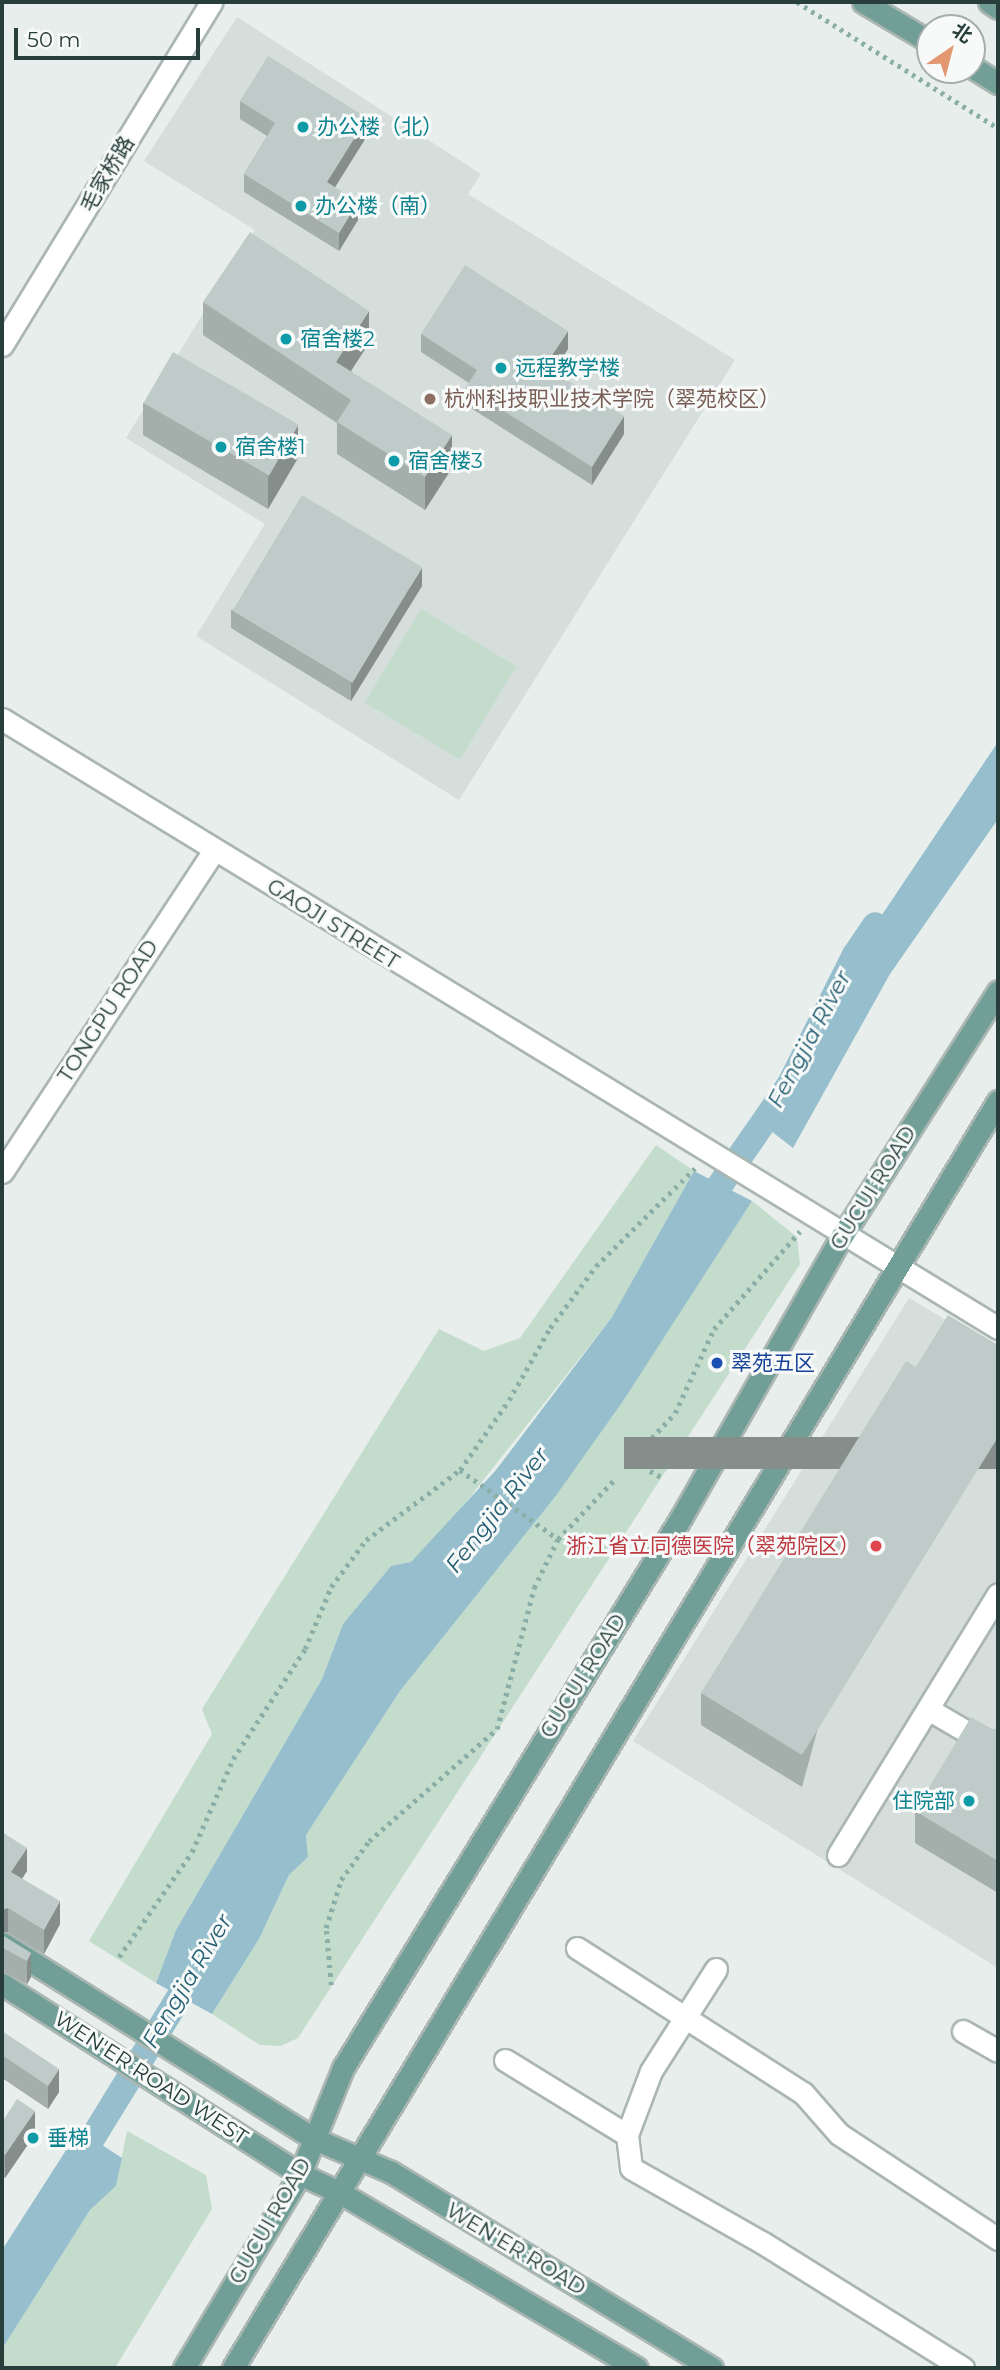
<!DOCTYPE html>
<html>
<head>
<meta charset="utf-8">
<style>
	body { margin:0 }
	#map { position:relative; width:1000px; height:2370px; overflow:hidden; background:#e7eeeb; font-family:Montserrat,"Noto Sans SC",sans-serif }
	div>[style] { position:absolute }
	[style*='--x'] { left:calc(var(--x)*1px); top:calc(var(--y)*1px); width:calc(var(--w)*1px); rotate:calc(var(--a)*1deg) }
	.built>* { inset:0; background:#d5dedb }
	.green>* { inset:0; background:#c3dccc; transform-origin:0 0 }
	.water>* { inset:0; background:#96becc }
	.canal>* { height:26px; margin:-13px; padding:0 13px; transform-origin:13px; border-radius:13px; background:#96becc }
	.path>* { height:4.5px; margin-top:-2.25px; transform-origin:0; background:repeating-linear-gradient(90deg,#8baea6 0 3.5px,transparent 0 8.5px) }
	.roads { filter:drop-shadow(2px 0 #aab6b2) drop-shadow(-2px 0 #aab6b2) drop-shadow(0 2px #aab6b2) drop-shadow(0 -2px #aab6b2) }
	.minor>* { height:21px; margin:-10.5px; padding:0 10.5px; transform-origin:10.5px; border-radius:10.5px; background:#fff }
	.major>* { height:21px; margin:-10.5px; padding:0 10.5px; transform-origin:10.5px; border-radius:10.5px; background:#719e97 }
	.wall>* { inset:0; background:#a4afac }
	.shaded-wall>* { inset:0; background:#868e8c; transform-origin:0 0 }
	.building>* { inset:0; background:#bfcbc8; transform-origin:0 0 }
	.dots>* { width:19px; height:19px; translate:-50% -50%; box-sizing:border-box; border:4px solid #f7faf9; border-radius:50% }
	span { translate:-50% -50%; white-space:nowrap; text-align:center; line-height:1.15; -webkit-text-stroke:6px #f7faf9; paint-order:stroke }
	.culture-label { font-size:21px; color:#0d838f }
	.left { translate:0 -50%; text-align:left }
	.right { translate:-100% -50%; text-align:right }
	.street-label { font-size:21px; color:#273e3a }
	.education-label { font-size:21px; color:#785e54 }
	.transit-label { font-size:21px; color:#164399 }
	.health-label { font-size:21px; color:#be3a42 }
	.water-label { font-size:23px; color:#286074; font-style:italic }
	.frame { position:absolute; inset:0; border:4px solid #273e3a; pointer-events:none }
	.north { position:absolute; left:916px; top:14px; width:70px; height:70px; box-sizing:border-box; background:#f7faf9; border:2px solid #a4afad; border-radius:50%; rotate:35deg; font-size:19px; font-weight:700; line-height:28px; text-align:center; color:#273e3a }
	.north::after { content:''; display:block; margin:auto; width:24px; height:32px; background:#e29771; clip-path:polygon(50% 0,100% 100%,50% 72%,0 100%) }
	.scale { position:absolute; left:14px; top:28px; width:186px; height:32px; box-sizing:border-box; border:4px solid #273e3a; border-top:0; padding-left:9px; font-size:21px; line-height:24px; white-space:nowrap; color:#273e3a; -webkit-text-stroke:5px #f7faf9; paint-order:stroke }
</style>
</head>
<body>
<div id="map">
	<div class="built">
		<div style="clip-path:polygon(237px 17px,481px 174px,468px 194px,735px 360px,459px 800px,196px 636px,265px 524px,126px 438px,255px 230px,144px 161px)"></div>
		<div style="clip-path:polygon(909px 1298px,998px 1351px,998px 1968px,633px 1741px)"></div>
	</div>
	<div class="green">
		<div style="left:421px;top:609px;width:111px;height:109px;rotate:31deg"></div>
		<div style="clip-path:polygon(656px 1145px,694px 1171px,612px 1317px,448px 1525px,411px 1562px,391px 1566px,343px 1624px,322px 1679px,176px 1930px,156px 1983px,89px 1941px,212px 1734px,202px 1709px,439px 1329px,484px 1351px,520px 1338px)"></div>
		<div style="clip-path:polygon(752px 1201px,797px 1237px,800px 1264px,298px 2038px,281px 2046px,260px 2045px,212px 2014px,259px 1939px,289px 1875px,308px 1857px,306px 1835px,400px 1691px,555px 1497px)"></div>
		<div style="clip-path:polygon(127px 2131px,206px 2175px,212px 2209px,115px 2368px,2px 2368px,2px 2349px,90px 2210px,116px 2186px)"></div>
	</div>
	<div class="water">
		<div style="clip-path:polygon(998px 742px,998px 819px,890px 974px,793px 1148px,762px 1124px,790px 1084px,855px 955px)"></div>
		<div style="clip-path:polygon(694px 1171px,752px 1201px,623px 1401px,555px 1497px,400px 1691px,306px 1835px,308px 1857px,289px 1875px,259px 1939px,212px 2014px,156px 1983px,176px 1930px,322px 1679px,343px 1624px,391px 1566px,411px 1562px,496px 1470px,612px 1317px)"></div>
		<div style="clip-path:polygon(79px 2130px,122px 2158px,116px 2186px,90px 2210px,2px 2349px,2px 2250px)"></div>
	</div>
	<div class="canal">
		<div style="--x:700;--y:1214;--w:158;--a:-55.3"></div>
		<div style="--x:790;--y:1084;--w:144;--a:-63.3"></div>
		<div style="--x:855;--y:955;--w:36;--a:-56"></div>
		<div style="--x:74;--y:2168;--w:238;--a:-58.4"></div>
	</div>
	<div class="path">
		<div style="--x:797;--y:2;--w:237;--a:32.1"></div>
		<div style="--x:646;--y:1444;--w:42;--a:-46.9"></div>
		<div style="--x:675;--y:1413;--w:93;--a:-65.1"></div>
		<div style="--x:714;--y:1329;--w:130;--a:-48.7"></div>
		<div style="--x:460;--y:1470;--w:120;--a:35.1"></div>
		<div style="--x:650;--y:1471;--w:15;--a:28"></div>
		<div style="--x:119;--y:1957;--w:128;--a:-55.2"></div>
		<div style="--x:192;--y:1852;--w:102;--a:-66.2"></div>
		<div style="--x:233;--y:1759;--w:131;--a:-56.8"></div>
		<div style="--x:305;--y:1649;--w:67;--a:-67.2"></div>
		<div style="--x:331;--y:1587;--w:59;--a:-53.3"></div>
		<div style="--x:366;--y:1540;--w:117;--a:-36.7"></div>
		<div style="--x:460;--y:1470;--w:85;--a:-55"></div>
		<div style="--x:509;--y:1400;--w:83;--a:-60.3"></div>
		<div style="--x:550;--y:1328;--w:77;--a:-53.4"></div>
		<div style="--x:596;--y:1266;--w:139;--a:-44.7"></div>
		<div style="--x:331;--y:1985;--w:57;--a:-95"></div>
		<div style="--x:326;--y:1928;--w:50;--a:-72.6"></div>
		<div style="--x:341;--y:1880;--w:48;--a:-54.3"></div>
		<div style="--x:369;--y:1841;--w:170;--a:-41.2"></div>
		<div style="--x:497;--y:1729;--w:146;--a:-75.3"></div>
		<div style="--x:534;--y:1588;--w:55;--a:-63.9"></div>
		<div style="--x:558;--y:1539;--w:84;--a:-46.4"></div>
	</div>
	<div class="roads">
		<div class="minor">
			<div style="--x:2;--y:345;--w:402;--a:-58.6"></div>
			<div style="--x:2;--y:719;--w:1167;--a:31.44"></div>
			<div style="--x:2;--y:1172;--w:385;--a:-56.6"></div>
			<div style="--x:928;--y:1709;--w:81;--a:30.4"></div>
			<div style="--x:838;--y:1855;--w:306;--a:-58.5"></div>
			<div style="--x:577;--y:1948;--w:269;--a:32.7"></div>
			<div style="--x:803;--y:2093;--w:55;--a:48.7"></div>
			<div style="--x:839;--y:2134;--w:191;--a:33.4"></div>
			<div style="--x:716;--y:1969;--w:121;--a:122.5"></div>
			<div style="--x:651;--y:2071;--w:68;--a:110.6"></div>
			<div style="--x:627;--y:2135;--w:33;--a:83"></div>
			<div style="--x:631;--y:2168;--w:152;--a:29.6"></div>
			<div style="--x:763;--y:2243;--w:236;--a:32"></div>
			<div style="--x:963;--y:2031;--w:40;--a:29.7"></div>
			<div style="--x:505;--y:2060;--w:143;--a:31.6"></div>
		</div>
		<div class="major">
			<div style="--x:863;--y:2;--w:78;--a:30.8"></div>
			<div style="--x:989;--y:2;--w:11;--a:34"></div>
			<div style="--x:972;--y:67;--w:31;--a:32"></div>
			<div style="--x:2;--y:1943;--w:369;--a:32.1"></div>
			<div style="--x:315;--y:2139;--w:83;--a:23.5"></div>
			<div style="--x:391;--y:2172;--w:376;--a:31.4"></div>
			<div style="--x:2;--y:1984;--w:353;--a:32.5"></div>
			<div style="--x:300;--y:2174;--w:43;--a:24.8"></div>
			<div style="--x:339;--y:2192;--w:346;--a:30.6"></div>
			<div style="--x:184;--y:2368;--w:226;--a:-59.1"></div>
			<div style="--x:300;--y:2174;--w:114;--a:-67.9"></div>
			<div style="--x:343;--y:2068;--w:648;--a:-58.44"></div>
			<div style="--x:682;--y:1516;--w:322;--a:-60.3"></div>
			<div style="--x:842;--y:1236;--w:290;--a:-57.5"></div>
			<div style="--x:233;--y:2368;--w:1480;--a:-58.88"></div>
		</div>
	</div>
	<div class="wall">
		<div style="clip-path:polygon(240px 101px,367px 136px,335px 187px,358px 220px,339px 251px,244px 192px,244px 174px,267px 136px,240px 119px)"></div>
		<div style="clip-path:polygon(203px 302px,369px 343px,351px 371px,452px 468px,425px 510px,337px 454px,337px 423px,203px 335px)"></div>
		<div style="clip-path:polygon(421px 334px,568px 349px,553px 371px,624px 434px,592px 485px,466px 405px,466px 387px,469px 383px,421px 352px)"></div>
		<div style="clip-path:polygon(143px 403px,298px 458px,268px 509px,143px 435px)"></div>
		<div style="clip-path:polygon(422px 586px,351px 701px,231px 628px,231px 610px)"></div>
		<div style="clip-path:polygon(916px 1367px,802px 1787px,701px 1725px,701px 1693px)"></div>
		<div style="clip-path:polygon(992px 1729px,998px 1729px,998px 1893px,915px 1843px,915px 1811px)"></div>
		<div style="clip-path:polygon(2px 1832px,27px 1871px,22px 1879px,60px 1924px,44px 1954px,8px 1932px)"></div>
		<div style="clip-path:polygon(2px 1935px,31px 1953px,31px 1977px,27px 1984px,3px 1971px,2px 1972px)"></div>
		<div style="clip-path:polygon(2px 2031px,59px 2092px,48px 2109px,2px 2078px)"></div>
		<div style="clip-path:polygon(2px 2122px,35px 2134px,5px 2178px,2px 2175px)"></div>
	</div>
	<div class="shaded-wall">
		<div style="clip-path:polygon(367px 118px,367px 136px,327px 200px,327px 182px)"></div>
		<div style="clip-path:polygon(358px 202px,358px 220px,339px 251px,339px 233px)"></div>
		<div style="clip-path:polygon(369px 311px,369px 343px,338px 391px,336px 362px)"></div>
		<div style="clip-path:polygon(568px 331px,568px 349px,545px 384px,545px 366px)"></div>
		<div style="clip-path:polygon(624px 416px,624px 434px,592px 485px,592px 467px)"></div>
		<div style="clip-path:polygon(298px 425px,298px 458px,268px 509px,268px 477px)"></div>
		<div style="clip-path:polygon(452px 435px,452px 468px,425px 510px,425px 477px)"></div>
		<div style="clip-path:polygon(422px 568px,422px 586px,351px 701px,351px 683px)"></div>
		<div style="left:998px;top:1437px;width:32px;height:374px;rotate:90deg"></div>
		<div style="clip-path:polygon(27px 1848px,27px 1871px,11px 1895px,11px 1872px)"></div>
		<div style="clip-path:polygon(60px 1901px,60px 1924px,44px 1954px,44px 1930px)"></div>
		<div style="left:8px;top:1908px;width:24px;height:6px;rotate:90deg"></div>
		<div style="left:3px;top:1948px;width:23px;height:1px;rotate:90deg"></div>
		<div style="clip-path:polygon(31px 1953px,31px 1977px,27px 1984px,27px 1961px)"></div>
		<div style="clip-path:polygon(59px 2069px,59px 2092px,48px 2109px,48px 2086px)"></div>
		<div style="clip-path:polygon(35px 2111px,35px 2134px,5px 2178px,5px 2155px)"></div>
	</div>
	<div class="building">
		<div style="clip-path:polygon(268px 56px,367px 118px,327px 182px,358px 202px,339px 233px,244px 174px,275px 123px,240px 101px)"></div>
		<div style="clip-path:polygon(250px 232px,369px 311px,336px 362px,452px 435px,425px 477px,337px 422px,351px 400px,203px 302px)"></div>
		<div style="clip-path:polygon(465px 265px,568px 331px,545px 366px,624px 416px,592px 467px,466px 387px,477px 370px,421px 334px)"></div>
		<div style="left:173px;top:352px;width:145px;height:59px;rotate:30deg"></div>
		<div style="left:302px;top:495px;width:140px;height:135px;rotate:31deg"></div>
		<div style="clip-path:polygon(948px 1315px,998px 1345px,998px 1437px,802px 1755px,701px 1693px,906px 1361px,916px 1367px)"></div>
		<div style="clip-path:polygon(971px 1717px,992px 1729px,998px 1729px,998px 1861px,915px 1811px)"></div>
		<div style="clip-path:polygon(2px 1832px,27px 1848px,11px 1872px,60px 1901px,44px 1930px,8px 1908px,2px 1910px)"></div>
		<div style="clip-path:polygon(2px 1935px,31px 1953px,27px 1961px,3px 1948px,2px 1949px)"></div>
		<div style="clip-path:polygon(2px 2031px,59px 2069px,48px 2086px,2px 2055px)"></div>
		<div style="clip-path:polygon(17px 2099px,35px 2111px,5px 2155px,2px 2152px,2px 2122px)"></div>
	</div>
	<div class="dots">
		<div style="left:303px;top:127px;background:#0f9aa8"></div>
		<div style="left:301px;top:206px;background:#0f9aa8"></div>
		<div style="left:286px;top:339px;background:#0f9aa8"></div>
		<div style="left:501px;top:368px;background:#0f9aa8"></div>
		<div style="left:430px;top:399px;background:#8d6e63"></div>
		<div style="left:221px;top:447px;background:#0f9aa8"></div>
		<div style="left:394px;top:461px;background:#0f9aa8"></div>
		<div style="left:717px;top:1363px;background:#1a4fb4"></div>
		<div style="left:876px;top:1546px;background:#e0444e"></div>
		<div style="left:969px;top:1801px;background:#0f9aa8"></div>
		<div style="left:33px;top:2138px;background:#0f9aa8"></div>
	</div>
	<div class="culture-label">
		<span class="left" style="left:317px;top:127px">办公楼（北）</span>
		<span class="left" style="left:315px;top:206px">办公楼（南）</span>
		<span class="left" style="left:300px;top:339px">宿舍楼2</span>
		<span class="left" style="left:515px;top:368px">远程教学楼</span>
		<span class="left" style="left:235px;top:447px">宿舍楼1</span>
		<span class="left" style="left:408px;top:461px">宿舍楼3</span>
		<span class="right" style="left:955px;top:1801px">住院部</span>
		<span class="left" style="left:47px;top:2138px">垂梯</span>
	</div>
	<div class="street-label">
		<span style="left:107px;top:174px;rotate:-59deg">毛家桥路</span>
		<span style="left:333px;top:924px;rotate:32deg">GAOJI STREET</span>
		<span style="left:108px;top:1011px;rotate:-57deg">TONGPU ROAD</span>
		<span style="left:873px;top:1188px;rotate:-58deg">GUCUI ROAD</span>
		<span style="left:583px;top:1676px;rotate:-58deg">GUCUI ROAD</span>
		<span style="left:151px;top:2078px;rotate:33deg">WEN'ER ROAD WEST</span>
		<span style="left:270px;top:2221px;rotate:-60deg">GUCUI ROAD</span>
		<span style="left:516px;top:2249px;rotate:31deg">WEN'ER ROAD</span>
	</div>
	<div class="education-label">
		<span class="left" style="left:444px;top:399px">杭州科技职业技术学院（翠苑校区）</span>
	</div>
	<div class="transit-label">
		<span class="left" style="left:731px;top:1363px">翠苑五区</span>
	</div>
	<div class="health-label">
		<span class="right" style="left:860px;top:1546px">浙江省立同德医院（翠苑院区）</span>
	</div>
	<div class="water-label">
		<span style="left:809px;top:1039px;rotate:-62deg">Fengjia River</span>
		<span style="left:497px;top:1510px;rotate:-52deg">Fengjia River</span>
		<span style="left:187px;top:1981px;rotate:-59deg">Fengjia River</span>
	</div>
	<div class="frame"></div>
	<div class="north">北</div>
	<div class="scale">50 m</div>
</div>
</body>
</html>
